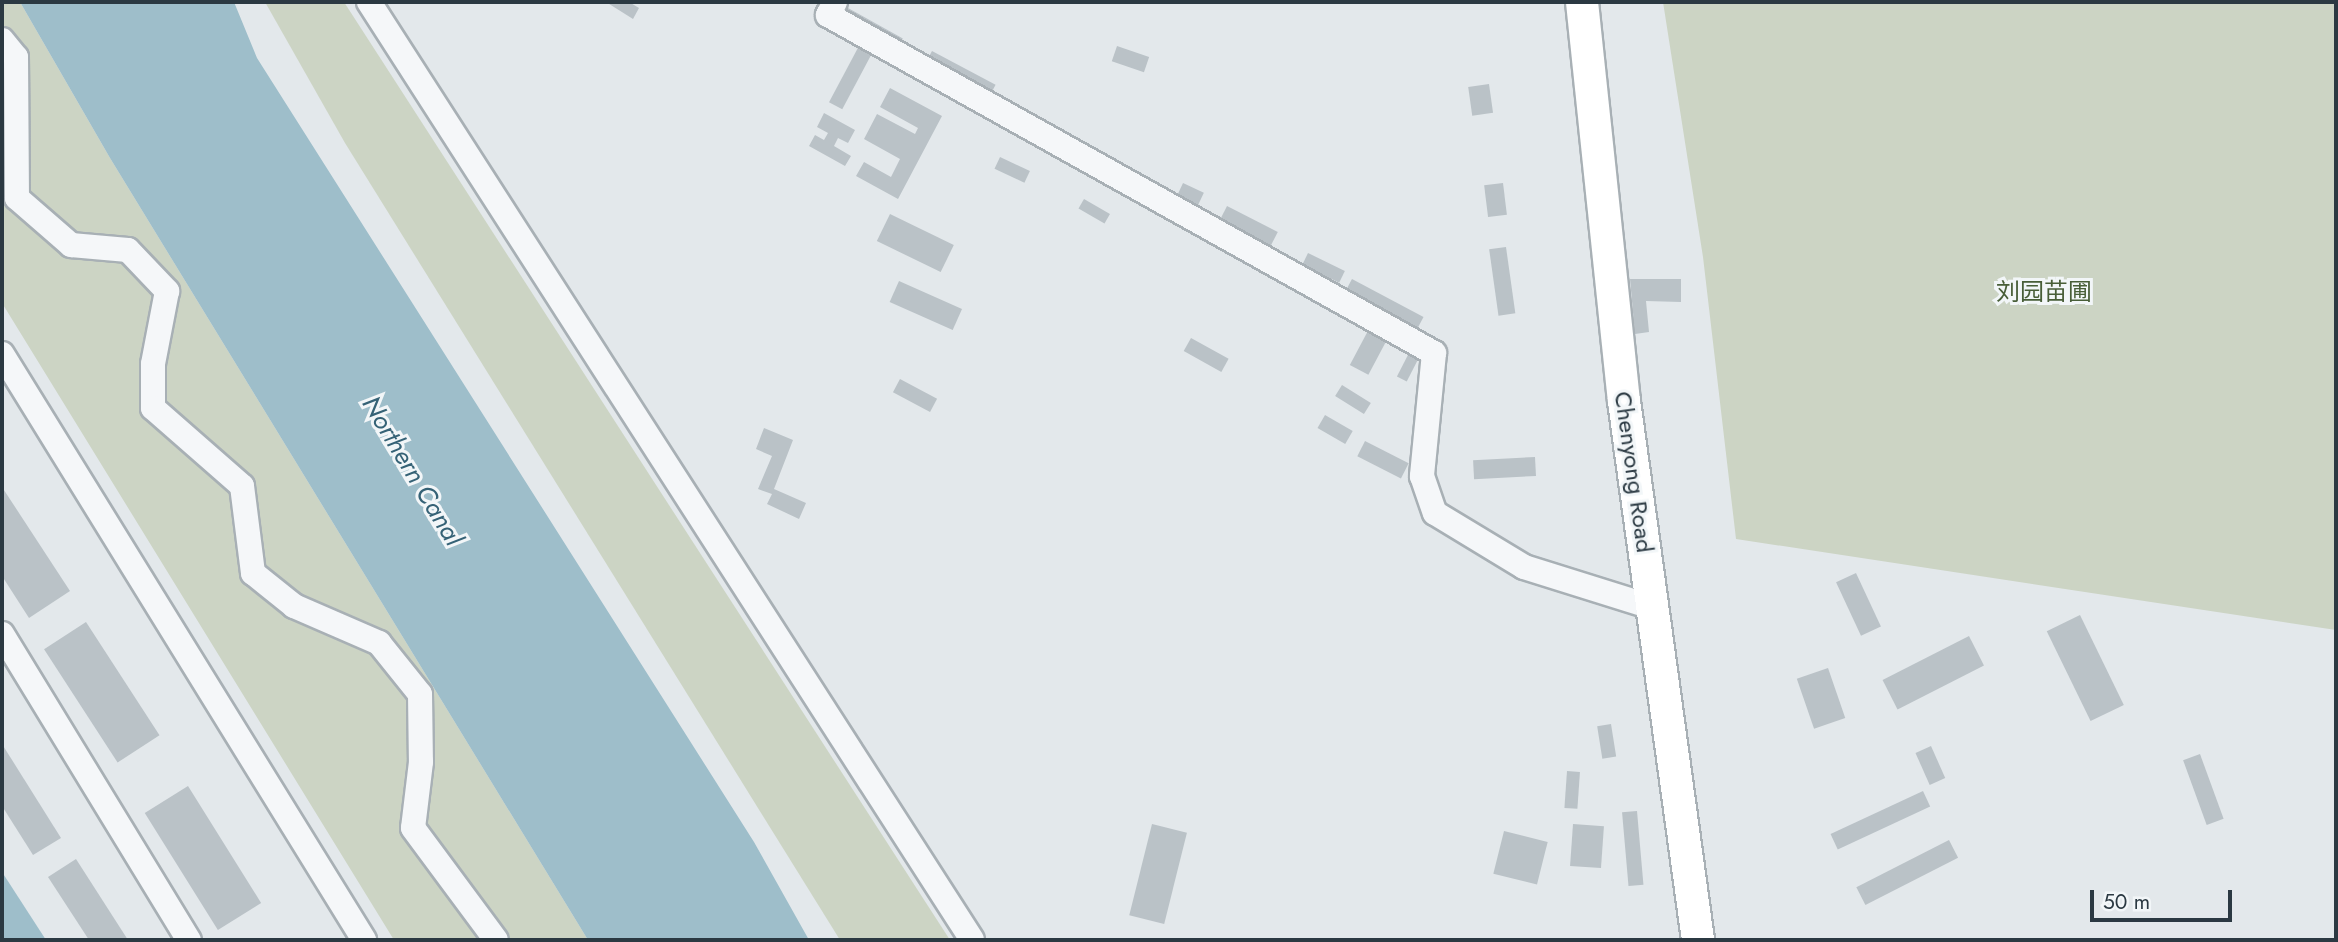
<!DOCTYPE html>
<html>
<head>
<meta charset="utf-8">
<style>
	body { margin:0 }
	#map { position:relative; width:2338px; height:942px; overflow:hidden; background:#e3e8eb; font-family:Jost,"Noto Sans SC",sans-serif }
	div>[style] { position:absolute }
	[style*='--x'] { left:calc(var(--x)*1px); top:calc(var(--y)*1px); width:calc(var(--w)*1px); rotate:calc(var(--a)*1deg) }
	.green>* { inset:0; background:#ccd4c4 }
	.water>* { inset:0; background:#9ebeca }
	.building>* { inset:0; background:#bac2c7; transform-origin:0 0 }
	.roads { filter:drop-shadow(2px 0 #a8b0b5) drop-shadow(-2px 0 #a8b0b5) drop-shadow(0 2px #a8b0b5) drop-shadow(0 -2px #a8b0b5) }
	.minor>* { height:24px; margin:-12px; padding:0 12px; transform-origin:12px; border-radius:12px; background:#f5f7f9 }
	.major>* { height:32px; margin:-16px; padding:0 16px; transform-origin:16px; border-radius:16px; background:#fff }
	span { translate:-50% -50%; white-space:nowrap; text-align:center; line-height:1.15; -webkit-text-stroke:6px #f2f6f8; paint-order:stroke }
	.park-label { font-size:24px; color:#485e38 }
	.street-label { font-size:24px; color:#2b3942 }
	.water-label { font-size:26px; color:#356276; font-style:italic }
	.frame { position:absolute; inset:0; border:4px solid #2b3942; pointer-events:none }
	.scale { position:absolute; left:2090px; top:890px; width:142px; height:32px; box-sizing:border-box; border:4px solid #2b3942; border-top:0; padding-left:9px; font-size:21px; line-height:24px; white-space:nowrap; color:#2b3942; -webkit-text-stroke:5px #f2f6f8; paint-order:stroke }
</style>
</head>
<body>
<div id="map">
	<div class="green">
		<div style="clip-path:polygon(2px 2px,20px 2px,110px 158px,588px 940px,394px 940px,2px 303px)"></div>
		<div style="clip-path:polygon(265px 2px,344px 2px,950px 940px,840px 940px,345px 143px)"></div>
		<div style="clip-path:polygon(1663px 2px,2336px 2px,2336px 630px,1736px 539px,1703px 257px)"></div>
	</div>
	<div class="water">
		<div style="clip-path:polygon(20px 2px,234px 2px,257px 58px,754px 842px,809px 940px,588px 940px,110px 158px)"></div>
		<div style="clip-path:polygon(2px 872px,46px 940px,2px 940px)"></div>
	</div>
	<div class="building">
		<div style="clip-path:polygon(606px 2px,629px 2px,639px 8px,633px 19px)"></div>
		<div style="left:839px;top:3px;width:73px;height:13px;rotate:29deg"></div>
		<div style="left:860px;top:44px;width:15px;height:66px;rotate:28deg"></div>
		<div style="left:1117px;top:46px;width:34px;height:16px;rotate:19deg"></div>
		<div style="left:932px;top:51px;width:72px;height:14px;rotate:28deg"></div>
		<div style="left:1489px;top:84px;width:29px;height:21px;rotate:82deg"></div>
		<div style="clip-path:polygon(890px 88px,942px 116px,898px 199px,856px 176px,864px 162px,891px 177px,900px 159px,864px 139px,877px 114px,915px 134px,918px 128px,880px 107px)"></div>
		<div style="clip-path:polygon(824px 113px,855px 130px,848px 143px,838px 138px,834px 146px,851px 156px,845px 166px,809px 146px,815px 135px,824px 140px,828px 133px,817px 127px)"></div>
		<div style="left:1000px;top:157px;width:33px;height:13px;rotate:25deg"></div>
		<div style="left:1183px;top:183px;width:23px;height:16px;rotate:25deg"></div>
		<div style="left:1503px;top:183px;width:32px;height:19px;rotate:83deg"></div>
		<div style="left:1084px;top:199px;width:30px;height:11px;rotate:30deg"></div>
		<div style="left:1227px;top:206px;width:57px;height:17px;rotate:27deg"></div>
		<div style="left:890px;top:214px;width:71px;height:30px;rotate:26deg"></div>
		<div style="left:1506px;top:247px;width:67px;height:17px;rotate:82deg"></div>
		<div style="left:1308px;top:253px;width:41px;height:13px;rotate:26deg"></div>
		<div style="left:1352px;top:279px;width:81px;height:15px;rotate:28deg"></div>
		<div style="clip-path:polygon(1630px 279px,1681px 279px,1681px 302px,1646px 301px,1649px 332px,1635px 334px)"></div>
		<div style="left:899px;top:281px;width:69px;height:23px;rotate:24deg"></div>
		<div style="left:1370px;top:327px;width:21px;height:43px;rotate:28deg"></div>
		<div style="left:1191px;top:338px;width:43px;height:15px;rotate:29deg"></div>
		<div style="left:1411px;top:349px;width:11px;height:31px;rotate:27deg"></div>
		<div style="left:900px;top:379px;width:42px;height:15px;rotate:28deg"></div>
		<div style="left:1342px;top:385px;width:34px;height:13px;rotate:32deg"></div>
		<div style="left:1325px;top:415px;width:32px;height:15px;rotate:30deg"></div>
		<div style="clip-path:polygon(764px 428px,793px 440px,774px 489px,806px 503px,799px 519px,767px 504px,772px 494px,758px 489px,772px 456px,756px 449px)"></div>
		<div style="left:1365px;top:441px;width:49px;height:17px;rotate:27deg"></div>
		<div style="left:1535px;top:457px;width:19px;height:62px;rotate:87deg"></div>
		<div style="clip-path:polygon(2px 487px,70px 591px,29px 618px,2px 576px)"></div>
		<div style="left:1856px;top:573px;width:59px;height:22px;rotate:65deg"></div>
		<div style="left:2080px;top:615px;width:100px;height:37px;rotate:64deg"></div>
		<div style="left:86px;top:622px;width:135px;height:50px;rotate:57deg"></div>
		<div style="left:1969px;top:636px;width:33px;height:97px;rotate:63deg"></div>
		<div style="left:1828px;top:668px;width:53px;height:33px;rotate:71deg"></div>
		<div style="left:1611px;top:724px;width:33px;height:14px;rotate:81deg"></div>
		<div style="clip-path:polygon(2px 744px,61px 838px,33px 855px,2px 806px)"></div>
		<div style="left:1931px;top:746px;width:35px;height:17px;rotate:66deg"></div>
		<div style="left:2200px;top:754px;width:69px;height:18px;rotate:70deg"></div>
		<div style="left:1567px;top:771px;width:13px;height:37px;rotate:4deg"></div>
		<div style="left:188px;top:786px;width:138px;height:51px;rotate:58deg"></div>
		<div style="left:1923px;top:791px;width:17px;height:102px;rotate:65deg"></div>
		<div style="left:1637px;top:811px;width:74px;height:15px;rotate:85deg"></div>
		<div style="left:1152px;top:824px;width:36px;height:94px;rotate:14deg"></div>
		<div style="left:1573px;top:824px;width:31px;height:42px;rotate:4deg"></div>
		<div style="left:1504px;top:831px;width:45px;height:44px;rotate:14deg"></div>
		<div style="left:1949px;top:840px;width:20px;height:104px;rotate:63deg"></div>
		<div style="clip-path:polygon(76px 859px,128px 940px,89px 940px,48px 877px)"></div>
	</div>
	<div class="roads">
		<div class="minor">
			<div style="--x:369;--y:2;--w:1115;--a:57.26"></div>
			<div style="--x:835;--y:2;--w:15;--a:118"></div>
			<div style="--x:828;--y:15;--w:694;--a:29.15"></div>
			<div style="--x:1434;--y:353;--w:124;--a:95.6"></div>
			<div style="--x:1422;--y:476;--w:39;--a:71"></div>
			<div style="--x:1435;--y:513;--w:104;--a:31.2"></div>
			<div style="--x:1524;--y:567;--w:134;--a:17.4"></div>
			<div style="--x:2;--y:40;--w:22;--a:51"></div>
			<div style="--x:16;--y:57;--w:141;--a:89.6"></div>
			<div style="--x:17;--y:198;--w:72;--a:41"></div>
			<div style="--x:71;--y:245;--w:57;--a:5"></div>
			<div style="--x:128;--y:250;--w:57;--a:46.4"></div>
			<div style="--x:167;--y:291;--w:74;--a:100.9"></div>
			<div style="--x:153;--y:364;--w:44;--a:90"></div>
			<div style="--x:153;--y:408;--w:118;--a:41.2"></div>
			<div style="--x:242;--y:486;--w:88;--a:82.8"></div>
			<div style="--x:253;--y:573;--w:53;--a:38.8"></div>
			<div style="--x:294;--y:606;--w:93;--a:23.5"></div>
			<div style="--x:379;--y:643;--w:65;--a:51.2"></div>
			<div style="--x:420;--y:694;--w:68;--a:89.2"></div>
			<div style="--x:421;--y:762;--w:66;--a:96.9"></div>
			<div style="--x:413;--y:828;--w:139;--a:53.5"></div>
			<div style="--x:2;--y:354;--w:689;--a:58.29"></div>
			<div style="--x:2;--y:634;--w:359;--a:58.6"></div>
		</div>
		<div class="major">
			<div style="--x:1582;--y:2;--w:401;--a:84"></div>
			<div style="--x:1624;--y:401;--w:544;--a:82.18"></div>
		</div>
	</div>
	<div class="park-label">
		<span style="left:2044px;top:292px">刘园苗圃</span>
	</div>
	<div class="street-label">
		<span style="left:1634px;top:472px;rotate:82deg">Chenyong Road</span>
	</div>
	<div class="water-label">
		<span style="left:412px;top:471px;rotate:59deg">Northern Canal</span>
	</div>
	<div class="frame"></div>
	<div class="scale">50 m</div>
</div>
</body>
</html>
